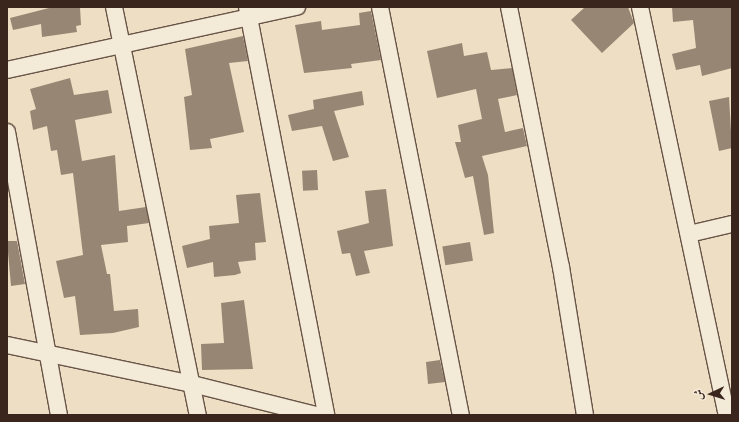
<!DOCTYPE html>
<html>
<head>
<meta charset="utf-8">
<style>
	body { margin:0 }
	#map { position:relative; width:739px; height:422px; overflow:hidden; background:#eedec3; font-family:"IM FELL Great Primer",Amiri,serif }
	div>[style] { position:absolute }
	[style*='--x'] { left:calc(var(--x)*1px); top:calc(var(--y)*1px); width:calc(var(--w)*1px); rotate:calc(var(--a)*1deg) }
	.building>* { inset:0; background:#988674; transform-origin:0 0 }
	.roads { filter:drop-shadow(1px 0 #685447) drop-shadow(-1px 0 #685447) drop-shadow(0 1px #685447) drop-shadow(0 -1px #685447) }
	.street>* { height:16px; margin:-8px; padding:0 8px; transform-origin:8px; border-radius:8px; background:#f4ead8 }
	span { translate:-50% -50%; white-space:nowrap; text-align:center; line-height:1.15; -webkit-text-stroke:3.5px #f4ead8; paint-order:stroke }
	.frame { position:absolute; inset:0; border:8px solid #3b261e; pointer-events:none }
	.north { position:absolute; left:691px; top:374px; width:40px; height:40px; -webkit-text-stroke:3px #f4ead8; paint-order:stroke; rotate:266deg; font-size:11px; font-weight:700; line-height:16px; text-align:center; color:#3b261e }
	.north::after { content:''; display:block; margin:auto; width:14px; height:18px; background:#3b261e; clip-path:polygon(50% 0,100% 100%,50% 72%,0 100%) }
</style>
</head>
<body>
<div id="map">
	<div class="building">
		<div style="clip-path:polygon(53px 7px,80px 7px,81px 25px,76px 26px,77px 32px,42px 37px,41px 24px,13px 30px,10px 18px)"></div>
		<div style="clip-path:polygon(585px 7px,628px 7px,634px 23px,602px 53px,571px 20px)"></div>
		<div style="clip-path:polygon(672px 7px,732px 7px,732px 68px,702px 76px,700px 65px,676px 70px,672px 54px,696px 48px,693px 20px,673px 22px)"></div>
		<div style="clip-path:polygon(371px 11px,381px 60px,351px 64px,352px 68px,304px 73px,295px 25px,321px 21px,322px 30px,360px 25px,359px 13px)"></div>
		<div style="clip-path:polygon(243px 36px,248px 61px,229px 63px,244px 132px,210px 139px,212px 148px,190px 150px,184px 97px,192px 95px,185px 49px)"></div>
		<div style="clip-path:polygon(462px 43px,464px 56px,487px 52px,491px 70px,512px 68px,517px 95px,498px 99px,505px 132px,523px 128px,527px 146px,482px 156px,488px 175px,494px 233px,484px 235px,473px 176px,465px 178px,455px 142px,461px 142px,458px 125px,482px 119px,476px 89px,437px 98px,427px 51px)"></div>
		<div style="clip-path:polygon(70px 78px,74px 95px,108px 90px,112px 113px,75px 120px,82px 161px,115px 155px,119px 211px,146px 207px,149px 223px,127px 226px,128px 242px,101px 245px,107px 274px,110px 274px,114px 311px,138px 309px,139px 327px,113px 333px,80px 335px,75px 296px,64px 298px,56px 261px,83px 255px,73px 173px,61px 175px,57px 150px,51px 151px,47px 126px,33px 130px,30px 111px,36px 109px,30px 89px)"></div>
		<div style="clip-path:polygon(362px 91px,364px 105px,334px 111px,349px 157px,333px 161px,322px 126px,292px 131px,288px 115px,314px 109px,313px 100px)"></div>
		<div style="clip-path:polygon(729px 97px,732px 148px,719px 151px,709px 101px)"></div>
		<div style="left:317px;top:170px;width:20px;height:15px;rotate:87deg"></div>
		<div style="clip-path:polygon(386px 189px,393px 246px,364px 251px,370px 273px,356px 276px,350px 253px,342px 254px,337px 231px,369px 223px,365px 191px)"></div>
		<div style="clip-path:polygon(260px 193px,266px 242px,255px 243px,256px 260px,238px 262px,241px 273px,235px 275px,214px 277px,213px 262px,187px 268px,182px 246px,210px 239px,209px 226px,239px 223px,236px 195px)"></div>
		<div style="clip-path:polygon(7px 241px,17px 241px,25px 284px,11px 286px)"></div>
		<div style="left:470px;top:242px;width:19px;height:28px;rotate:81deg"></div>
		<div style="clip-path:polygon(244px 300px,253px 369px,202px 370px,201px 344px,224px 343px,221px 303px)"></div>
		<div style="clip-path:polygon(440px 360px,445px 382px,428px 384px,426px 362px)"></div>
	</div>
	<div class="roads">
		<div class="street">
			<div style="--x:114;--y:7;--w:417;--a:78.4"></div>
			<div style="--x:247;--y:7;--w:416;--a:79"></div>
			<div style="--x:380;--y:7;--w:416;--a:78.8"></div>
			<div style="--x:509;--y:7;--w:265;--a:78.7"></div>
			<div style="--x:561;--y:267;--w:150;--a:80.8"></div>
			<div style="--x:640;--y:7;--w:417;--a:78"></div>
			<div style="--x:7;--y:70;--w:297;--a:-12.3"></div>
			<div style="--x:7;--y:132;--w:288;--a:79.6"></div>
			<div style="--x:689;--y:234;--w:44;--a:-13.1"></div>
			<div style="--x:7;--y:345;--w:189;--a:11.9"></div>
			<div style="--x:192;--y:384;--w:128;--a:14"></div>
		</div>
	</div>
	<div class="frame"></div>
	<div class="north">ش</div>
</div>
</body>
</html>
